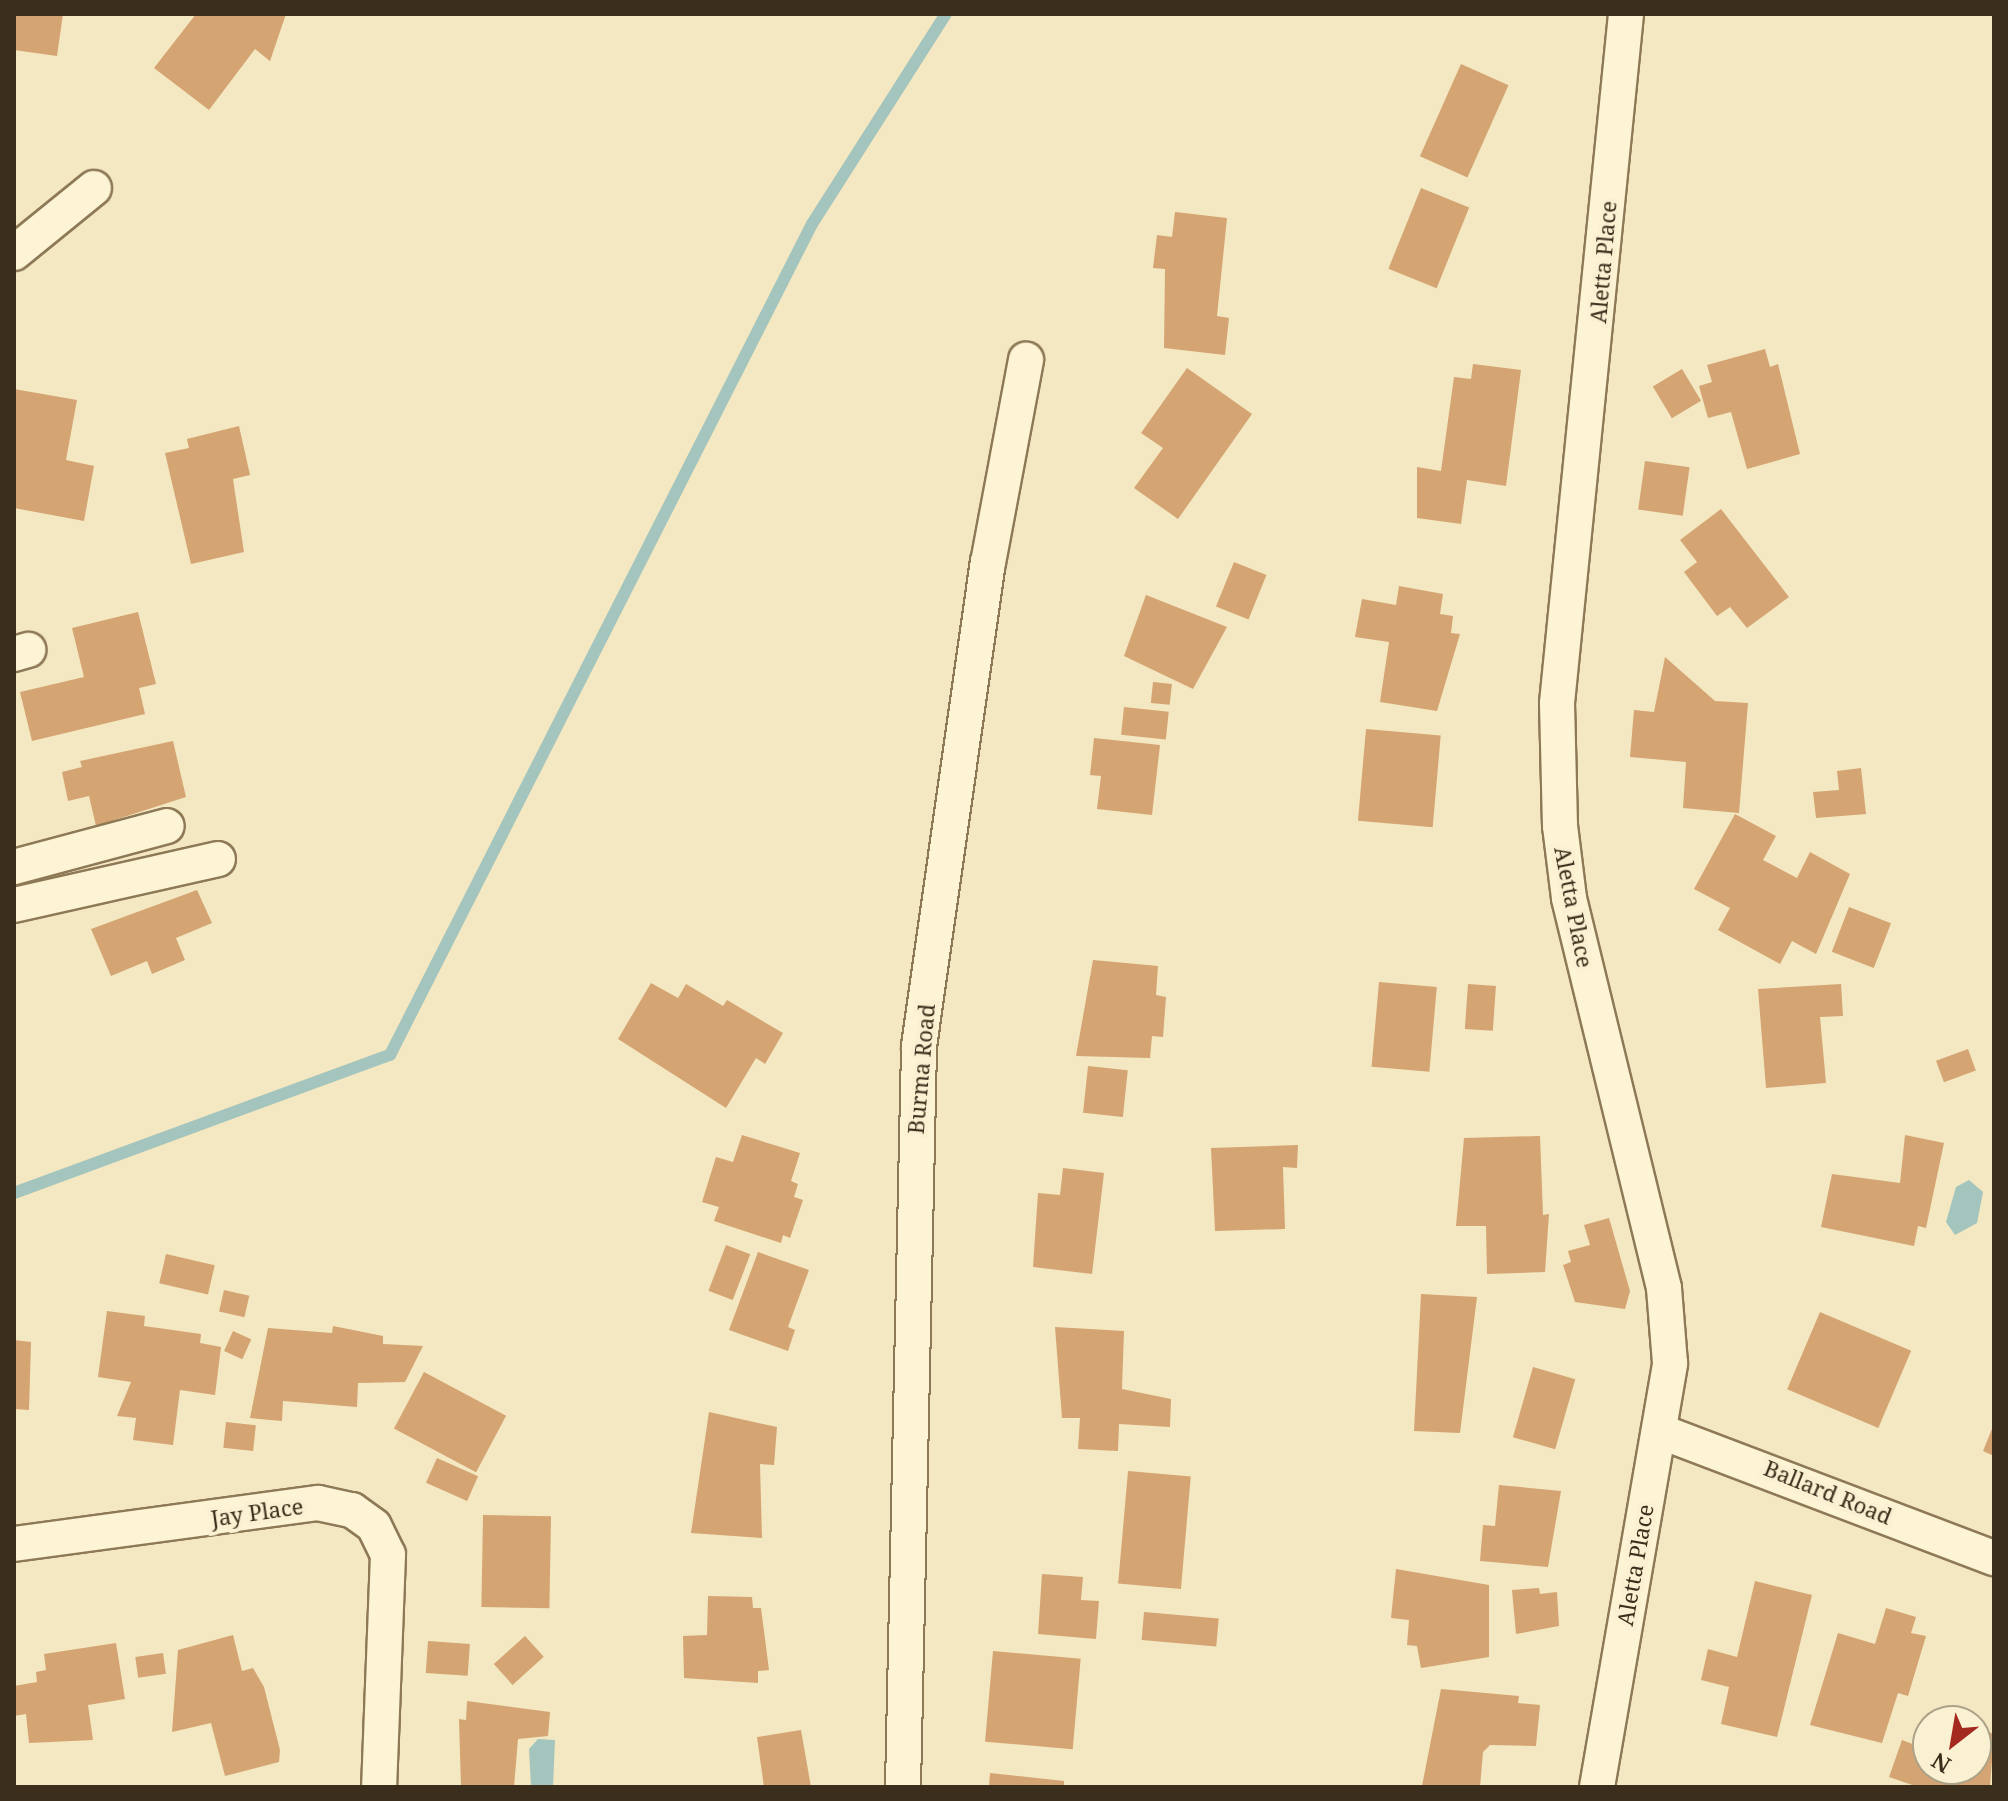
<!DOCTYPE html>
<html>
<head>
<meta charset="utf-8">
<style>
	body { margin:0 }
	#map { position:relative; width:2008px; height:1801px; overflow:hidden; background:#f3e8c1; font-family:"Noto Serif",serif }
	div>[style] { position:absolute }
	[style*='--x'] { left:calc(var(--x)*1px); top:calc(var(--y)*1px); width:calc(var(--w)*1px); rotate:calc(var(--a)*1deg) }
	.water>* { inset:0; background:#a4c4be }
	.stream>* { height:12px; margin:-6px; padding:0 6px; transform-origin:6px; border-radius:6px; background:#a4c4be }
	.building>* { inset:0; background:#d5a473; transform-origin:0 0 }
	.roads { filter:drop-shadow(2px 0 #8e7956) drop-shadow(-2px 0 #8e7956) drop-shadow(0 2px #8e7956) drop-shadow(0 -2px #8e7956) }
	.street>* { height:34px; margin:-17px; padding:0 17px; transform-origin:17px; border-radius:17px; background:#fcf4d5 }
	span { translate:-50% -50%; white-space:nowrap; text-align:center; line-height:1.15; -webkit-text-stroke:8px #f9f1d1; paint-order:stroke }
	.street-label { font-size:22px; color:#3c2e1c }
	.frame { position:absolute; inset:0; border:16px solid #3c2e1c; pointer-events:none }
	.north { position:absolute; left:1912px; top:1705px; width:80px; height:80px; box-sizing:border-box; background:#f9f1d1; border:2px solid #ada389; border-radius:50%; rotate:211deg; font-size:22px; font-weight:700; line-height:32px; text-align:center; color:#3c2e1c }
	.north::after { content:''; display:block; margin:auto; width:28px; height:36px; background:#a42a20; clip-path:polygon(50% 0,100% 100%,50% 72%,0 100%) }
</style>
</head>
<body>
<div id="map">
	<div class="water">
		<div style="clip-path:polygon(1969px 1180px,1983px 1192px,1977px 1223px,1955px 1235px,1946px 1222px,1956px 1187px)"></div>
		<div style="clip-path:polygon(538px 1739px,555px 1740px,553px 1787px,531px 1786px,529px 1749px)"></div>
	</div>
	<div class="stream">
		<div style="--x:14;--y:1193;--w:401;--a:-20.2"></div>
		<div style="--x:390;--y:1055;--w:932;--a:-63.08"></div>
		<div style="--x:812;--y:224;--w:249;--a:-57.5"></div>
	</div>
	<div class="building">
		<div style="clip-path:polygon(15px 14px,63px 14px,57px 56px,14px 50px)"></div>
		<div style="clip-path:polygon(196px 14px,286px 14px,270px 61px,255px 49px,209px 110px,154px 68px)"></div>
		<div style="left:1461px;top:64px;width:52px;height:101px;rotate:24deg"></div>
		<div style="left:1421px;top:188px;width:52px;height:87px;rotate:22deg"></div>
		<div style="clip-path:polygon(1175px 212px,1227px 218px,1217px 316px,1229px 318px,1225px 355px,1164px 348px,1165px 269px,1153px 268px,1157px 235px,1172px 237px)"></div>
		<div style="clip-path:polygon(1765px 349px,1770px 367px,1778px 364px,1800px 454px,1747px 469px,1731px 412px,1708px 418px,1699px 386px,1712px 382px,1707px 365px)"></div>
		<div style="clip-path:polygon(1473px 364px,1521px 370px,1506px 486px,1467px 480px,1461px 524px,1417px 518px,1417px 467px,1441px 471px,1454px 377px,1471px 379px)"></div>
		<div style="clip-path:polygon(1187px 368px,1252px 414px,1178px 519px,1134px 488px,1163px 448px,1141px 433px)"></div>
		<div style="left:1682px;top:369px;width:37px;height:34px;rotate:59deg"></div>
		<div style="clip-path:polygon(14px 389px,77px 400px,66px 460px,94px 466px,84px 521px,14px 508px)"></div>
		<div style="clip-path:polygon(239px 426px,250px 475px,233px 479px,244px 552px,191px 564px,165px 453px,189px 448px,187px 439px)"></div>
		<div style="left:1645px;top:461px;width:45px;height:49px;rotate:8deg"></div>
		<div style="clip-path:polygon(1721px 509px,1789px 597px,1747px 628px,1730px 607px,1717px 616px,1684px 572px,1697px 562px,1680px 540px)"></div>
		<div style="left:1234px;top:562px;width:35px;height:48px;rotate:22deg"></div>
		<div style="clip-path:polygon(1399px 586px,1443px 594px,1440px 614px,1453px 616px,1451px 633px,1460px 634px,1437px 711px,1380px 702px,1389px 642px,1355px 637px,1362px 599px,1396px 605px)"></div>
		<div style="clip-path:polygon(1146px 595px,1227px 627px,1193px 689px,1124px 656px)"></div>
		<div style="clip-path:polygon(138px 612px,156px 684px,139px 688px,145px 714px,32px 741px,20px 692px,84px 677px,72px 628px)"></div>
		<div style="clip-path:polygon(1665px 657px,1715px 701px,1748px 703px,1739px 813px,1683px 808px,1686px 762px,1630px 757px,1634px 710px,1654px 712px)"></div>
		<div style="left:1153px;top:682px;width:19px;height:21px;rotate:6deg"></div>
		<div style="left:1124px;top:707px;width:45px;height:28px;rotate:6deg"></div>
		<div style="left:1366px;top:729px;width:75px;height:92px;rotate:5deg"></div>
		<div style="clip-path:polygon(1094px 738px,1160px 745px,1152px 815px,1097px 809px,1101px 776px,1090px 775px)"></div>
		<div style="clip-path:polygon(173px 741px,186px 797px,96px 826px,89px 796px,68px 801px,62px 772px,82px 767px,80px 761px)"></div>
		<div style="clip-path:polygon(1861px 768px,1866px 814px,1816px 818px,1813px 792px,1839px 790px,1837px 771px)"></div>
		<div style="clip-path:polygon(1735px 814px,1776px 836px,1763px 860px,1797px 878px,1810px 852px,1850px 874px,1816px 954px,1792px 941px,1780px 964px,1718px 930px,1730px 908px,1694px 889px)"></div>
		<div style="clip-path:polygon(197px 890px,212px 923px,176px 938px,185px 960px,152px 974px,147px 961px,111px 976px,91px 929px)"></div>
		<div style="left:1849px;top:907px;width:45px;height:48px;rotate:21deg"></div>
		<div style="clip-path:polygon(1093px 960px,1158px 966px,1156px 995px,1166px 997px,1163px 1037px,1152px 1036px,1150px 1058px,1076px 1056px)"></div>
		<div style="left:1379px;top:982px;width:58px;height:85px;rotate:5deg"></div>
		<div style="clip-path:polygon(651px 983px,678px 998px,686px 984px,723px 1006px,727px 1000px,783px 1033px,765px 1064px,756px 1058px,726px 1108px,618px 1039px)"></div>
		<div style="left:1468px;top:984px;width:28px;height:45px;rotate:4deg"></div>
		<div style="clip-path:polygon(1841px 984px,1843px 1016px,1820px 1017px,1826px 1083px,1766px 1088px,1758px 989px)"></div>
		<div style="left:1968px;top:1049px;width:23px;height:34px;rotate:70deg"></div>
		<div style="left:1088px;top:1066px;width:40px;height:47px;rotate:6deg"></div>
		<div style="clip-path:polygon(742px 1135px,800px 1153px,791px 1181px,798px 1184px,794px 1197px,803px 1200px,790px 1238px,783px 1235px,781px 1243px,714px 1221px,719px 1207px,702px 1202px,716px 1157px,733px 1162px)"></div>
		<div style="clip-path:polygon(1905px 1135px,1944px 1143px,1926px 1228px,1918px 1226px,1914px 1246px,1821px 1227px,1832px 1174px,1900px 1183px)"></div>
		<div style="clip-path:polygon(1540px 1136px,1543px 1215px,1549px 1214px,1545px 1272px,1487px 1274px,1486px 1226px,1456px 1226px,1464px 1138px)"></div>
		<div style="clip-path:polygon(1298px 1145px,1297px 1168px,1283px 1167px,1285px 1229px,1215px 1231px,1211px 1148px)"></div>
		<div style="clip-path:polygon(1063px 1168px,1104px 1173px,1092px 1274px,1033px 1267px,1038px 1193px,1060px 1195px)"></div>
		<div style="clip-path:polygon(1609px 1218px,1630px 1291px,1625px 1309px,1575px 1302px,1563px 1265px,1571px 1262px,1568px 1251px,1590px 1245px,1584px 1225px)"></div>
		<div style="left:726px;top:1245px;width:26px;height:49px;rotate:21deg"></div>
		<div style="clip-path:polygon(758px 1252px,809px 1270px,788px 1327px,795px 1330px,788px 1351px,729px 1330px)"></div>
		<div style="left:166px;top:1254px;width:50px;height:30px;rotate:13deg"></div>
		<div style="left:224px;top:1290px;width:26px;height:22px;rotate:13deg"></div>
		<div style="clip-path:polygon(1421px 1294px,1477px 1297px,1460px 1433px,1414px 1431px)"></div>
		<div style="clip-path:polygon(107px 1311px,145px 1316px,144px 1326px,201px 1334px,200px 1343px,221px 1347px,215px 1395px,180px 1390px,173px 1445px,133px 1440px,136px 1418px,117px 1416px,131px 1382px,98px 1377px)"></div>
		<div style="left:1820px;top:1312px;width:99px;height:84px;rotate:23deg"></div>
		<div style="clip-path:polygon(333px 1326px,383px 1336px,383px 1344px,423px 1346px,405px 1382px,358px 1383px,357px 1407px,283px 1401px,282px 1421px,250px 1418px,268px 1328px,332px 1333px)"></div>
		<div style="clip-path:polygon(1055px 1327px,1124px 1331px,1122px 1389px,1171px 1399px,1170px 1427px,1119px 1424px,1118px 1451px,1078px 1449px,1080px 1418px,1062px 1418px)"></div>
		<div style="left:233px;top:1331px;width:20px;height:22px;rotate:24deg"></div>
		<div style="clip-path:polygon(14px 1340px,31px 1342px,29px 1410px,14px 1409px)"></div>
		<div style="left:1533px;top:1367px;width:44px;height:73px;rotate:16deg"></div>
		<div style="left:424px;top:1372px;width:93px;height:64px;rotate:28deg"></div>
		<div style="clip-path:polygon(709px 1412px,777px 1427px,774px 1465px,760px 1464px,762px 1538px,691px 1533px)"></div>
		<div style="left:226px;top:1422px;width:30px;height:26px;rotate:6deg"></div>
		<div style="clip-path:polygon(1994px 1424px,1994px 1456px,1983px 1451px)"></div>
		<div style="left:437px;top:1458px;width:45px;height:27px;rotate:24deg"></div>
		<div style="left:1128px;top:1471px;width:63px;height:113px;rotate:5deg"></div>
		<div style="clip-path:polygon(1499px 1485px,1561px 1491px,1548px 1567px,1480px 1561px,1483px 1525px,1495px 1526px)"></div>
		<div style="left:483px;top:1515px;width:68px;height:92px;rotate:1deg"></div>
		<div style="clip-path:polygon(1396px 1569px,1489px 1585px,1489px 1657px,1421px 1668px,1417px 1646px,1407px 1645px,1409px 1620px,1391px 1618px)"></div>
		<div style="clip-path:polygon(1042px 1574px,1083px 1577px,1081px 1600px,1099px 1601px,1096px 1639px,1038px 1634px)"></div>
		<div style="clip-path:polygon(1755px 1581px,1812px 1595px,1777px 1737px,1721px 1724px,1729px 1687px,1701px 1680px,1708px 1649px,1737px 1657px)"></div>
		<div style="clip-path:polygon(1539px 1588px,1540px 1594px,1557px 1592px,1559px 1626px,1516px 1634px,1512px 1590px)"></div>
		<div style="clip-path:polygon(708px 1596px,752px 1597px,753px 1608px,761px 1608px,769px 1670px,758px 1671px,758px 1683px,684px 1678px,683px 1636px,707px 1635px)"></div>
		<div style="clip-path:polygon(1886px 1608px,1916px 1617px,1911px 1633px,1926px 1636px,1908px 1696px,1898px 1693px,1882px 1743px,1810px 1725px,1838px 1633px,1875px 1644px)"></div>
		<div style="left:1144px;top:1612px;width:75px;height:28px;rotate:5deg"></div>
		<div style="clip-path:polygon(233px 1635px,242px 1671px,253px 1668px,264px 1687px,280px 1750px,279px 1762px,225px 1776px,211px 1723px,172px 1732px,178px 1650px)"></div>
		<div style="left:525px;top:1636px;width:28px;height:42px;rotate:48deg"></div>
		<div style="left:428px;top:1641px;width:42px;height:32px;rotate:4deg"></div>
		<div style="clip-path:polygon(116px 1643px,125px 1699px,88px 1705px,93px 1740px,29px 1743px,26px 1714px,14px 1716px,14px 1686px,37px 1682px,36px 1672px,46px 1670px,44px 1654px)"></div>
		<div style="left:993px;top:1651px;width:88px;height:91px;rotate:5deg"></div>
		<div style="left:163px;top:1653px;width:21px;height:28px;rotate:82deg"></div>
		<div style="clip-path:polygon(1441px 1689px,1519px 1696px,1518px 1703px,1540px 1705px,1536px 1746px,1490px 1745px,1483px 1752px,1480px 1787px,1422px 1786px)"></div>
		<div style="clip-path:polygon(467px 1701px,550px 1712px,548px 1736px,518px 1739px,514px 1787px,461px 1787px,459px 1719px,466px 1720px)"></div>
		<div style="clip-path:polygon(1976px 1727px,1994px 1734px,1990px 1787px,1918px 1787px,1889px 1777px,1902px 1740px,1923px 1748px,1928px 1734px,1928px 1769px,1976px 1769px)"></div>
		<div style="clip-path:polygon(801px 1730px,811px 1787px,764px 1787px,757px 1737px)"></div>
		<div style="clip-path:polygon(990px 1773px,1064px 1781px,1064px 1787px,989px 1787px)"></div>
	</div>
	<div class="roads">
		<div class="street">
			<div style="--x:14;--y:253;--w:103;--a:-39.1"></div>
			<div style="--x:14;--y:654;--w:15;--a:-16"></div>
			<div style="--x:14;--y:867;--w:158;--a:-15"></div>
			<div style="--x:14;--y:905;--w:209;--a:-12.7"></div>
			<div style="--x:1659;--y:1431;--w:358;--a:20.8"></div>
			<div style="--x:14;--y:1544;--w:307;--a:-7.7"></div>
			<div style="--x:318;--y:1503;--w:35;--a:12"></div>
			<div style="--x:352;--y:1510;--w:27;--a:36"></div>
			<div style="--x:374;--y:1526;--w:32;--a:64"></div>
			<div style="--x:388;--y:1555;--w:232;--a:92.2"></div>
			<div style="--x:903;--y:1787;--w:741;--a:-88.76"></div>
			<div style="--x:919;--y:1046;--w:488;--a:-81.9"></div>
			<div style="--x:988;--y:563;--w:207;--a:-79.4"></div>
			<div style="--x:1597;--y:1787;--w:430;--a:-80.2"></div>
			<div style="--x:1670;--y:1363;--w:75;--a:-94.6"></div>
			<div style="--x:1664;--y:1288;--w:401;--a:-103.7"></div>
			<div style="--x:1569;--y:898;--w:73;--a:-97.1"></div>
			<div style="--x:1560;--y:826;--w:123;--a:-91.4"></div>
			<div style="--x:1557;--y:703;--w:692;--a:-84.28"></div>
		</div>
	</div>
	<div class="street-label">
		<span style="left:1603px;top:262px;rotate:-85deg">Aletta Place</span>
		<span style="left:1574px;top:907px;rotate:79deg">Aletta Place</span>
		<span style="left:921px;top:1069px;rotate:-85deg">Burma Road</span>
		<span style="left:1828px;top:1492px;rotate:22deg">Ballard Road</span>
		<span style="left:257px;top:1512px;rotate:-8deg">Jay Place</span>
		<span style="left:1635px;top:1565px;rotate:-80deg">Aletta Place</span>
	</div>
	<div class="frame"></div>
	<div class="north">N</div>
</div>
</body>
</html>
